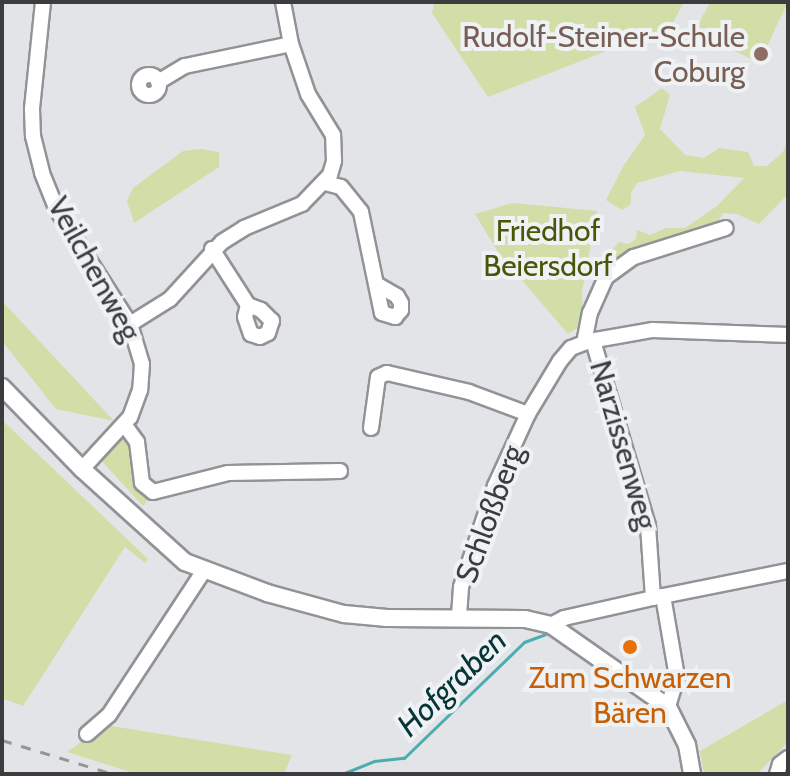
<!DOCTYPE html>
<html>
<head>
<meta charset="utf-8">
<style>
	body { margin:0 }
	#map { position:relative; width:790px; height:776px; overflow:hidden; background:#e2e4e7; font-family:Cabin,sans-serif }
	div>[style] { position:absolute }
	[style*='--x'] { left:calc(var(--x)*1px); top:calc(var(--y)*1px); width:calc(var(--w)*1px); rotate:calc(var(--a)*1deg) }
	.green>* { inset:0; background:#d1dea8 }
	.stream>* { height:3px; margin:-1.5px; padding:0 1.5px; transform-origin:1.5px; border-radius:1.5px; background:#4dadae }
	.roads { filter:drop-shadow(2px 0 #919396) drop-shadow(-2px 0 #919396) drop-shadow(0 2px #919396) drop-shadow(0 -2px #919396) }
	.minor>* { height:14px; margin:-7px; padding:0 7px; transform-origin:7px; border-radius:7px; background:#fff }
	.minor>.ring { margin:-7px; padding:0; box-sizing:content-box; background:none; border:14px solid #fff; border-radius:50% }
	.tertiary>* { height:16px; margin:-8px; padding:0 8px; transform-origin:8px; border-radius:8px; background:#fff }
	.rail>* { height:3px; margin-top:-1.5px; transform-origin:0; background:repeating-linear-gradient(90deg,#939597 0 10px,transparent 0 20px) }
	.dots>* { width:22px; height:22px; translate:-50% -50%; box-sizing:border-box; border:4px solid #eff2f4; border-radius:50% }
	span { translate:-50% -50%; white-space:nowrap; text-align:center; line-height:1.15; -webkit-text-stroke:8px #eff2f4; paint-order:stroke }
	.education-label { font-size:30px; color:#785e54 }
	.right { translate:-100% -50%; text-align:right }
	.park-label { font-size:30px; color:#495507 }
	.street-label { font-size:30px; color:#3b3c3d }
	.food-label { font-size:30px; color:#c56008 }
	.water-label { font-size:32px; color:#063536; font-style:italic }
	.frame { position:absolute; inset:0; border:4px solid #3b3c3d; pointer-events:none }
</style>
</head>
<body>
<div id="map">
	<div class="green">
		<div style="clip-path:polygon(434px 2px,684px 2px,671px 26px,488px 97px,432px 13px)"></div>
		<div style="clip-path:polygon(710px 2px,788px 2px,759px 63px,695px 31px)"></div>
		<div style="clip-path:polygon(662px 88px,670px 95px,660px 129px,685px 155px,704px 158px,719px 148px,748px 152px,754px 166px,767px 166px,783px 152px,788px 139px,788px 194px,759px 224px,737px 214px,723px 213px,715px 227px,598px 280px,604px 260px,619px 242px,629px 244px,636px 239px,637px 230px,650px 235px,666px 228px,685px 228px,717px 206px,744px 178px,680px 171px,637px 183px,631px 193px,631px 204px,622px 210px,606px 200px,624px 165px,645px 135px,635px 107px)"></div>
		<div style="clip-path:polygon(201px 149px,219px 152px,219px 167px,134px 223px,127px 201px,133px 188px,183px 151px)"></div>
		<div style="clip-path:polygon(513px 203px,597px 211px,582px 292px,583px 324px,568px 334px,498px 252px,475px 214px)"></div>
		<div style="clip-path:polygon(2px 301px,114px 421px,56px 409px,2px 341px)"></div>
		<div style="clip-path:polygon(2px 420px,148px 559px,145px 563px,125px 547px,23px 706px,2px 698px)"></div>
		<div style="clip-path:polygon(121px 437px,128px 438px,131px 446px,132px 478px,151px 496px,143px 506px,100px 459px)"></div>
		<div style="clip-path:polygon(788px 700px,788px 742px,759px 772px,704px 774px,700px 751px)"></div>
		<div style="clip-path:polygon(105px 725px,292px 755px,284px 774px,137px 774px,67px 752px)"></div>
	</div>
	<div class="stream">
		<div style="--x:342;--y:774;--w:35;--a:-22"></div>
		<div style="--x:374;--y:761;--w:30;--a:-6"></div>
		<div style="--x:404;--y:758;--w:167;--a:-44"></div>
		<div style="--x:524;--y:642;--w:23;--a:-20"></div>
	</div>
	<div class="roads">
		<div class="minor">
			<div style="--x:43;--y:2;--w:108;--a:95.9"></div>
			<div style="--x:32;--y:109;--w:27;--a:88"></div>
			<div style="--x:33;--y:136;--w:38;--a:76"></div>
			<div style="--x:42;--y:173;--w:40;--a:68"></div>
			<div style="--x:57;--y:210;--w:135;--a:57.4"></div>
			<div style="--x:130;--y:324;--w:42;--a:73.3"></div>
			<div style="--x:142;--y:364;--w:26;--a:94"></div>
			<div style="--x:140;--y:390;--w:29;--a:110"></div>
			<div style="--x:130;--y:417;--w:71;--a:132.7"></div>
			<div class="ring" style="left:139px;top:75px;width:6px;height:6px"></div>
			<div style="--x:158;--y:82;--w:31;--a:-31"></div>
			<div style="--x:185;--y:66;--w:108;--a:-11.7"></div>
			<div style="--x:325;--y:183;--w:16;--a:14"></div>
			<div style="--x:341;--y:187;--w:32;--a:51"></div>
			<div style="--x:361;--y:212;--w:103;--a:78.3"></div>
			<div style="--x:382;--y:313;--w:14;--a:17"></div>
			<div style="--x:395;--y:317;--w:9;--a:-49"></div>
			<div style="--x:401;--y:310;--w:7;--a:-90"></div>
			<div style="--x:401;--y:303;--w:8;--a:-120"></div>
			<div style="--x:397;--y:296;--w:22;--a:-150"></div>
			<div style="--x:212;--y:249;--w:67;--a:57.3"></div>
			<div style="--x:248;--y:305;--w:12;--a:104"></div>
			<div style="--x:245;--y:317;--w:18;--a:71"></div>
			<div style="--x:251;--y:334;--w:9;--a:18"></div>
			<div style="--x:260;--y:337;--w:9;--a:-27"></div>
			<div style="--x:268;--y:333;--w:13;--a:-72"></div>
			<div style="--x:272;--y:321;--w:16;--a:-135"></div>
			<div style="--x:261;--y:310;--w:14;--a:-159"></div>
			<div style="--x:130;--y:324;--w:47;--a:-32"></div>
			<div style="--x:170;--y:299;--w:77;--a:-47.6"></div>
			<div style="--x:222;--y:242;--w:26;--a:-32"></div>
			<div style="--x:244;--y:228;--w:63;--a:-22.5"></div>
			<div style="--x:302;--y:204;--w:40;--a:-46"></div>
			<div style="--x:330;--y:175;--w:15;--a:-74"></div>
			<div style="--x:334;--y:161;--w:26;--a:-92"></div>
			<div style="--x:333;--y:135;--w:48;--a:-121.4"></div>
			<div style="--x:308;--y:94;--w:53;--a:-108.8"></div>
			<div style="--x:291;--y:44;--w:43;--a:-100.8"></div>
			<div style="--x:593;--y:341;--w:193;--a:73.4"></div>
			<div style="--x:648;--y:526;--w:72;--a:86"></div>
			<div style="--x:584;--y:342;--w:70;--a:-9.9"></div>
			<div style="--x:653;--y:330;--w:135;--a:2.1"></div>
			<div style="--x:124;--y:424;--w:22;--a:54"></div>
			<div style="--x:137;--y:442;--w:41;--a:83"></div>
			<div style="--x:142;--y:483;--w:14;--a:39"></div>
			<div style="--x:153;--y:492;--w:77;--a:-14.2"></div>
			<div style="--x:228;--y:473;--w:112;--a:-1"></div>
			<div style="--x:371;--y:428;--w:51;--a:-82.2"></div>
			<div style="--x:378;--y:377;--w:10;--a:-24"></div>
			<div style="--x:387;--y:373;--w:84;--a:13"></div>
			<div style="--x:469;--y:392;--w:63;--a:20.4"></div>
			<div style="--x:663;--y:596;--w:82;--a:80.2"></div>
			<div style="--x:677;--y:677;--w:31;--a:107"></div>
			<div style="--x:459;--y:616;--w:29;--a:-86"></div>
			<div style="--x:461;--y:587;--w:107;--a:-71.4"></div>
			<div style="--x:495;--y:486;--w:79;--a:-65.4"></div>
			<div style="--x:528;--y:414;--w:62;--a:-58.9"></div>
			<div style="--x:560;--y:361;--w:17;--a:-50"></div>
			<div style="--x:571;--y:348;--w:14;--a:-21"></div>
			<div style="--x:584;--y:343;--w:31;--a:-79"></div>
			<div style="--x:590;--y:313;--w:39;--a:-66"></div>
			<div style="--x:606;--y:277;--w:34;--a:-36"></div>
			<div style="--x:634;--y:257;--w:96;--a:-17.5"></div>
			<div style="--x:551;--y:625;--w:15;--a:-28"></div>
			<div style="--x:564;--y:618;--w:91;--a:-12.7"></div>
			<div style="--x:653;--y:598;--w:138;--a:-11.3"></div>
			<div style="--x:87;--y:734;--w:29;--a:-41"></div>
			<div style="--x:109;--y:715;--w:171;--a:-56.7"></div>
			<div style="--x:777;--y:774;--w:10;--a:-73"></div>
			<div style="--x:780;--y:764;--w:10;--a:-37"></div>
		</div>
		<div class="tertiary">
			<div style="--x:2;--y:387;--w:115;--a:45.7"></div>
			<div style="--x:82;--y:469;--w:139;--a:42.1"></div>
			<div style="--x:185;--y:562;--w:88;--a:20.7"></div>
			<div style="--x:267;--y:593;--w:80;--a:15.3"></div>
			<div style="--x:344;--y:614;--w:43;--a:5.3"></div>
			<div style="--x:387;--y:618;--w:138;--a:0.4"></div>
			<div style="--x:525;--y:619;--w:27;--a:13"></div>
			<div style="--x:551;--y:625;--w:143;--a:35"></div>
			<div style="--x:668;--y:707;--w:42;--a:63.4"></div>
			<div style="--x:687;--y:745;--w:29;--a:80"></div>
		</div>
	</div>
	<div class="rail">
		<div style="--x:2;--y:740;--w:116;--a:17"></div>
	</div>
	<div class="dots">
		<div style="left:761px;top:54px;background:#8d6e63"></div>
		<div style="left:630px;top:647px;background:#e8710a"></div>
	</div>
	<div class="education-label">
		<span class="right" style="left:745px;top:54px">Rudolf-Steiner-Schule<br>Coburg</span>
	</div>
	<div class="park-label">
		<span style="left:548px;top:248px">Friedhof<br>Beiersdorf</span>
	</div>
	<div class="street-label">
		<span style="left:94px;top:269px;rotate:61deg">Veilchenweg</span>
		<span style="left:623px;top:445px;rotate:74deg">Narzissenweg</span>
		<span style="left:490px;top:514px;rotate:-70deg">Schloßberg</span>
	</div>
	<div class="food-label">
		<span style="left:630px;top:695px">Zum Schwarzen<br>Bären</span>
	</div>
	<div class="water-label">
		<span style="left:452px;top:683px;rotate:-44deg">Hofgraben</span>
	</div>
	<div class="frame"></div>
</div>
</body>
</html>
